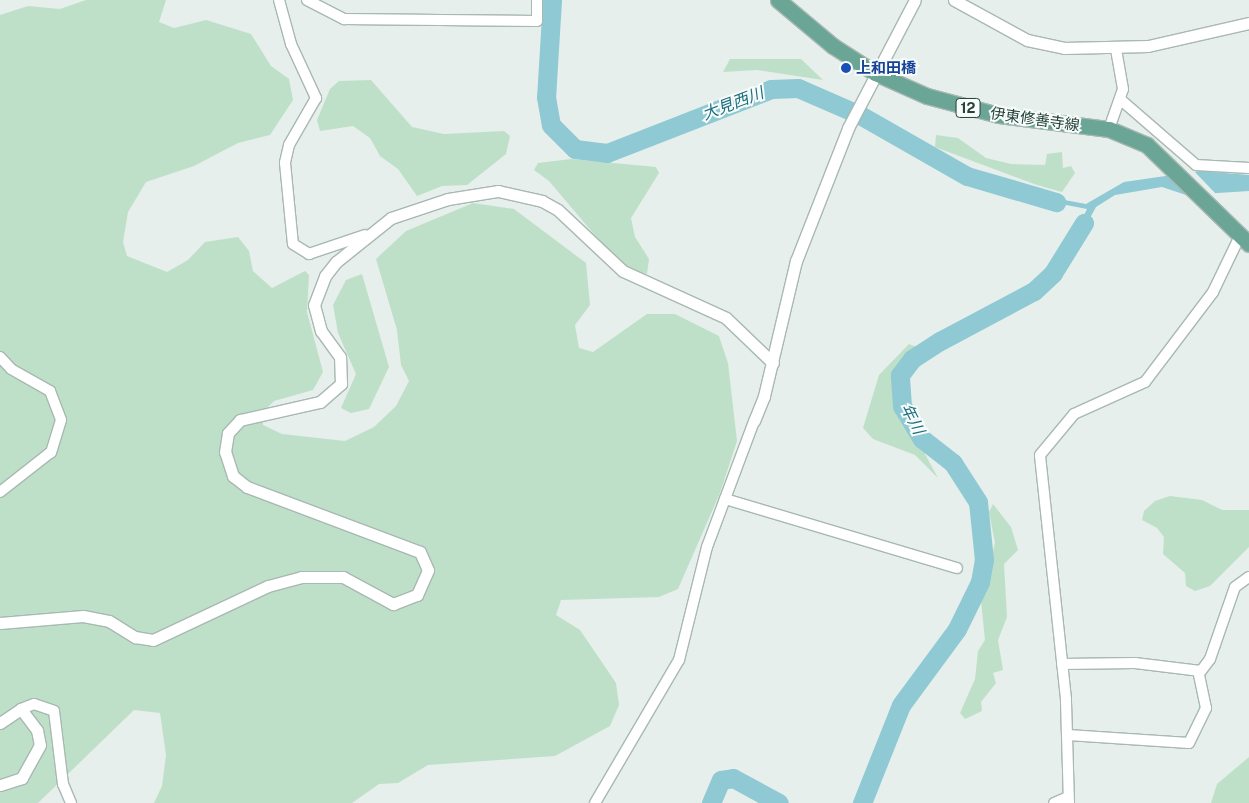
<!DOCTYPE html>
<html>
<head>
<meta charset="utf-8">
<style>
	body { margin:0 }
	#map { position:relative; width:1249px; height:803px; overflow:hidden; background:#e6efeb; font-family:"Public Sans","Noto Sans JP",sans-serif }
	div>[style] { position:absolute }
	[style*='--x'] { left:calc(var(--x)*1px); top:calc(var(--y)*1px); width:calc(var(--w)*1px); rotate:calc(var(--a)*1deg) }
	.green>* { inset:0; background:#bfe0c8 }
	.water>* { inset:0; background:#8ec9d4 }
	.pier>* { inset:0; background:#e6efeb }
	.river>* { height:19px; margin:-9.5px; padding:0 9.5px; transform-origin:9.5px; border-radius:9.5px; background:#8ec9d4 }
	.roads { filter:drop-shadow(1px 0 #a8b8b2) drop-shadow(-1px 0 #a8b8b2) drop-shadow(0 1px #a8b8b2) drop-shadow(0 -1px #a8b8b2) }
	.minor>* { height:10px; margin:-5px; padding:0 5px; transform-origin:5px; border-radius:5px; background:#fff }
	.tertiary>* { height:11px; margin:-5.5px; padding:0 5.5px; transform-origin:5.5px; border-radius:5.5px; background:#fff }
	.primary>* { height:15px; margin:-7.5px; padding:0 7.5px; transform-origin:7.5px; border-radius:7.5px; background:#6aa596 }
	.dots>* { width:14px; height:14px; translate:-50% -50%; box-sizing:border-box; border:2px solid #f7fbf9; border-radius:50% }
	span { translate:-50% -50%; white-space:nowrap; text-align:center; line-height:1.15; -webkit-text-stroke:4px #f7fbf9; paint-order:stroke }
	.shield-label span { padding:1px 4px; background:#f7fbf9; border:1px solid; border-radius:4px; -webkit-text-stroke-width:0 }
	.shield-label { font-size:14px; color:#24423a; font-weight:700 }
	.transit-label { font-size:15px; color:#164399; font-weight:700 }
	.left { translate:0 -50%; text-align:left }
	.street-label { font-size:15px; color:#24423a }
	.water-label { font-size:16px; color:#1c6f80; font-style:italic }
</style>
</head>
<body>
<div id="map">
	<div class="green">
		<div style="clip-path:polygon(86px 0,166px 0,159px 22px,174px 28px,206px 20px,251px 34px,271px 66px,289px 79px,293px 100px,270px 135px,238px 143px,194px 166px,146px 182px,128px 212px,123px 242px,127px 256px,167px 272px,188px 260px,205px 242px,238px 237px,249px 251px,253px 271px,272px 288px,305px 271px,309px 275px,307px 312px,323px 372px,313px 390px,274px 401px,262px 413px,263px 425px,282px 434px,345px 441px,374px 427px,396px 406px,409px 381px,401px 365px,397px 330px,376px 259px,406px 231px,473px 203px,514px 209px,586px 263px,590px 305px,575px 325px,579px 348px,593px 352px,647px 314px,675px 314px,719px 336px,728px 363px,737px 441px,720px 493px,678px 589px,659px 597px,561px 600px,556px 615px,580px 630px,616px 683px,619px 705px,610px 726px,555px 756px,428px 765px,398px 783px,379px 784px,352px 803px,154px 803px,162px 786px,166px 755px,160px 713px,134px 710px,38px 803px,0 803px,0 15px,28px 6px,60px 9px)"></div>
		<div style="clip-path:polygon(730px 59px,801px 59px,823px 80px,757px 70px,723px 72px)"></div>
		<div style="clip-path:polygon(371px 80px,412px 127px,444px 134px,504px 131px,510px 136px,506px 154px,467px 185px,442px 186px,417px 196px,398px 169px,380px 156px,370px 138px,353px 126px,320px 131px,317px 120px,330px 89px,339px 81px)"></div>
		<div style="clip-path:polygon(936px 135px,958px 138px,986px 158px,1011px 164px,1045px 165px,1047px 154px,1062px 152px,1063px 168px,1071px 166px,1075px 173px,1062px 192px,1037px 185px,935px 147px)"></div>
		<div style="clip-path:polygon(571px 159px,656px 167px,659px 173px,631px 218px,635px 237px,649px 259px,647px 274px,632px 270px,610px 253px,549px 181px,534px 170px,538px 163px)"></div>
		<div style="clip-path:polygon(362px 274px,389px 367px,369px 409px,351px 413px,341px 408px,356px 374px,338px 333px,333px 305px,346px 280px)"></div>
		<div style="clip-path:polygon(909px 344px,919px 348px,895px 374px,892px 393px,938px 478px,915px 455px,873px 439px,863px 428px,879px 375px)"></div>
		<div style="clip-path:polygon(1170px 496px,1202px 500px,1222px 510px,1249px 510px,1249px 547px,1210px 586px,1195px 591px,1186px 586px,1185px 573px,1163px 554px,1164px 537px,1157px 528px,1142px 520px,1144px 511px,1155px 501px)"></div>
		<div style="clip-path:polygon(993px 504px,1011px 527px,1018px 550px,1004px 564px,1007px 617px,998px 640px,1003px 670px,993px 673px,996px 683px,981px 702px,982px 711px,965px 719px,960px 713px,975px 679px,978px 651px,985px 640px,981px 601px,995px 543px,989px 512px)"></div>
		<div style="clip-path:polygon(1249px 757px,1249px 803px,1211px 803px,1217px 784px)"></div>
	</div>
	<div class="water">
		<div style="clip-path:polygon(1200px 171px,1249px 175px,1249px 191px,1186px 195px,1162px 187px,1115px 195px,1096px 207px,1074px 247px,1070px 244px,1087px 209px,1030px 198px,1032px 194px,1086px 204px,1124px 182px)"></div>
	</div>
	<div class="pier">
		<div style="clip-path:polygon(1192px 169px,1217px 195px,1191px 197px,1166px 172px)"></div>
	</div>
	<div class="river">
		<div style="--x:552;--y:0;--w:97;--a:93.5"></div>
		<div style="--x:546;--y:97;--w:28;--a:80"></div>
		<div style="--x:551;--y:125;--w:34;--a:45"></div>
		<div style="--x:575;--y:149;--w:32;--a:7"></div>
		<div style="--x:607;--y:153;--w:176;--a:-21.3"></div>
		<div style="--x:771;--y:89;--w:27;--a:-2"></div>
		<div style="--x:798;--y:88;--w:68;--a:23.5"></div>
		<div style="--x:860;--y:115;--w:123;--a:29.7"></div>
		<div style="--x:967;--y:176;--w:93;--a:16.3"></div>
		<div style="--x:711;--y:803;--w:25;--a:-67"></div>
		<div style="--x:721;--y:780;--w:12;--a:-9"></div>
		<div style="--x:733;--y:778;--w:52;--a:28.5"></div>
		<div style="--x:862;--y:803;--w:105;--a:-68.3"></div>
		<div style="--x:901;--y:705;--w:94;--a:-53.6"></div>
		<div style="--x:957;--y:629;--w:52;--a:-63.9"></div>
		<div style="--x:980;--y:582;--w:22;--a:-80"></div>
		<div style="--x:984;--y:560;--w:58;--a:-95.9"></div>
		<div style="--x:978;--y:502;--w:46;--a:-122.7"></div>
		<div style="--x:953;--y:463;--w:39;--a:-142"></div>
		<div style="--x:922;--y:439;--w:39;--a:-121"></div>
		<div style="--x:902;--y:406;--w:31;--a:-94"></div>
		<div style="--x:900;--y:375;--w:20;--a:-53"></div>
		<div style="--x:912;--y:359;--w:33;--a:-33"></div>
		<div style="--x:940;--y:341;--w:106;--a:-28"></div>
		<div style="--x:1034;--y:291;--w:26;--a:-43"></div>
		<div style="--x:1053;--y:273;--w:59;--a:-58.2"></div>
	</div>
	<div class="roads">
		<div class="minor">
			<div style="--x:279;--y:0;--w:46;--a:74.7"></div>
			<div style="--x:291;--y:44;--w:60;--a:65.2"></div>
			<div style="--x:316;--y:98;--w:54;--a:119.9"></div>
			<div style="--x:289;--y:145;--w:18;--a:103"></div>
			<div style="--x:285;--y:163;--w:81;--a:84.4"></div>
			<div style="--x:293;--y:244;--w:19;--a:32"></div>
			<div style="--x:309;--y:254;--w:59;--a:-18.7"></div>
			<div style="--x:307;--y:0;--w:42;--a:27.2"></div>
			<div style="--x:344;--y:19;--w:193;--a:0.6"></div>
			<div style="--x:537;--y:21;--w:21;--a:-90"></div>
			<div style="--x:1121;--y:100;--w:99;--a:40.9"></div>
			<div style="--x:1196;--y:165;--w:53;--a:3.2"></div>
			<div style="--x:1109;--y:129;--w:42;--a:-70.7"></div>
			<div style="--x:1123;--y:89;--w:40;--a:-100"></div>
			<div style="--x:0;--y:357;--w:16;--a:47"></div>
			<div style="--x:11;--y:369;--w:45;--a:29.4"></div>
			<div style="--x:50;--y:391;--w:31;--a:69"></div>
			<div style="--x:61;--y:420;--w:34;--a:107"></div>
			<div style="--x:51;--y:452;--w:65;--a:141.9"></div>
			<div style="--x:725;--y:499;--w:242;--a:16.6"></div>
			<div style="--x:1062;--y:664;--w:73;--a:-0.8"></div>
			<div style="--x:1135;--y:663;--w:66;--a:6.9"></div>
			<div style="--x:1201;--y:671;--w:15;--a:-53"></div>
			<div style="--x:1210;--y:659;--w:76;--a:-70.9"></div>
			<div style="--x:1235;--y:587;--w:17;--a:-36"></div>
			<div style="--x:21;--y:709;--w:14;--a:-21"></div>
			<div style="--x:34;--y:704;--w:21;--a:19"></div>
			<div style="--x:54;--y:711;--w:74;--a:83"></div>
			<div style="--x:63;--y:784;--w:21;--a:67"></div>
			<div style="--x:1068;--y:735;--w:121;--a:3.8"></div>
			<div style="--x:1189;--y:743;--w:39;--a:-64"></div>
			<div style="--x:1206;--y:708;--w:38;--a:-102"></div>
			<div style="--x:595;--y:803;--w:166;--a:-59.6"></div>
			<div style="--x:679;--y:660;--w:116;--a:-76.1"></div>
			<div style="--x:707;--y:547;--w:134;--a:-69.5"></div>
			<div style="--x:1054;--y:803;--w:15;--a:-23"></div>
			<div style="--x:1069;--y:803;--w:104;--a:-91.7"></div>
			<div style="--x:1066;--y:699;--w:245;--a:-96.1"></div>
			<div style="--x:1040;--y:455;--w:53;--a:-50.3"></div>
			<div style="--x:1074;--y:414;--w:78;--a:-24.3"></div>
			<div style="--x:1145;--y:382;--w:113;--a:-52.9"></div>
			<div style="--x:1213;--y:292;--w:62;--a:-64.3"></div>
		</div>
		<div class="tertiary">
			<div style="--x:954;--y:0;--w:83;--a:28.7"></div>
			<div style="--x:1027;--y:40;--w:38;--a:12"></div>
			<div style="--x:1064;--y:48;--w:84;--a:-1.4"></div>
			<div style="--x:1148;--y:46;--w:104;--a:-12.8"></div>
			<div style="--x:754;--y:421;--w:27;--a:-68"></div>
			<div style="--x:764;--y:396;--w:139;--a:-76.7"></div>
			<div style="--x:796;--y:261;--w:143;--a:-68.6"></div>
			<div style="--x:848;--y:128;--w:144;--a:-62.4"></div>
			<div style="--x:0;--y:623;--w:83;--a:-4.8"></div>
			<div style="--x:83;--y:616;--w:26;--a:11"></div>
			<div style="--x:109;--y:621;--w:31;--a:32"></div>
			<div style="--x:135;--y:637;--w:18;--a:9"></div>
			<div style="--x:153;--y:640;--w:127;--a:-25.2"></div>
			<div style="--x:268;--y:586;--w:34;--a:-15"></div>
			<div style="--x:301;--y:577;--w:42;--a:0"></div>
			<div style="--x:343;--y:577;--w:57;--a:28.4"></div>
			<div style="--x:393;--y:604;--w:26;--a:-21"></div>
			<div style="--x:417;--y:595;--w:27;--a:-66"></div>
			<div style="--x:428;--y:570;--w:20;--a:-114"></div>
			<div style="--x:420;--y:552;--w:185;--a:-159.4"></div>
			<div style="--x:247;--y:487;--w:18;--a:-142"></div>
			<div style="--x:233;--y:476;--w:25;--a:-108"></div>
			<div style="--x:225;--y:452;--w:19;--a:-81"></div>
			<div style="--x:228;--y:433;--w:18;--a:-47"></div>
			<div style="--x:240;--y:420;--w:82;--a:-12.7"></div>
			<div style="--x:320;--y:402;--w:28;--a:-41"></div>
			<div style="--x:341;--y:384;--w:27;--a:-92"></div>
			<div style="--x:340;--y:357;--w:32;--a:-126"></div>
			<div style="--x:321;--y:331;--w:27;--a:-105"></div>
			<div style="--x:314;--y:305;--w:31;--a:-69"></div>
			<div style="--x:325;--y:276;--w:18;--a:-52"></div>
			<div style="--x:336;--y:262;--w:70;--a:-38.7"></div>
			<div style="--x:391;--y:218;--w:60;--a:-18.4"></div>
			<div style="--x:448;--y:199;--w:51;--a:-9.1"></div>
			<div style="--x:498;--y:191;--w:45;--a:12.8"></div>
			<div style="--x:542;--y:201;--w:18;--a:29"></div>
			<div style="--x:558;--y:210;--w:89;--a:43.2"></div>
			<div style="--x:623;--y:271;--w:113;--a:24.5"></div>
			<div style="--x:726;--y:318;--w:65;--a:43.8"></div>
			<div style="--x:0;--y:723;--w:25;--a:-34"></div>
			<div style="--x:21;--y:709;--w:26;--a:53"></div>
			<div style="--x:37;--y:730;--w:15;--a:79"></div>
			<div style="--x:40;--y:745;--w:38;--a:119"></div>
			<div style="--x:22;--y:778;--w:23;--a:162"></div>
		</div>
		<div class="primary">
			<div style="--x:778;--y:0;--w:72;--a:39.9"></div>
			<div style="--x:833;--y:46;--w:50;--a:32.7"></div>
			<div style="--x:875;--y:73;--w:57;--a:23.9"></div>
			<div style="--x:927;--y:96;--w:74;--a:14.8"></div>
			<div style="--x:999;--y:115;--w:111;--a:7.3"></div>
			<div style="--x:1109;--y:129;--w:41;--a:22.8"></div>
			<div style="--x:1147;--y:145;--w:142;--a:44.1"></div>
		</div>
	</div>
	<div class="dots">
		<div style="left:846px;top:68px;background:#1a4fb4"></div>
	</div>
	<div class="shield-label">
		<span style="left:968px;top:108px">12</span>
	</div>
	<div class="transit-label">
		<span class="left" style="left:856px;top:68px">上和田橋</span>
	</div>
	<div class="street-label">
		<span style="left:1035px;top:119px;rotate:8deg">伊東修善寺線</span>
	</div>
	<div class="water-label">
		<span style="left:733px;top:104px;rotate:-21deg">大見西川</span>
		<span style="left:912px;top:419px;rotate:63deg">年川</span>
	</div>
</div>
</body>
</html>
